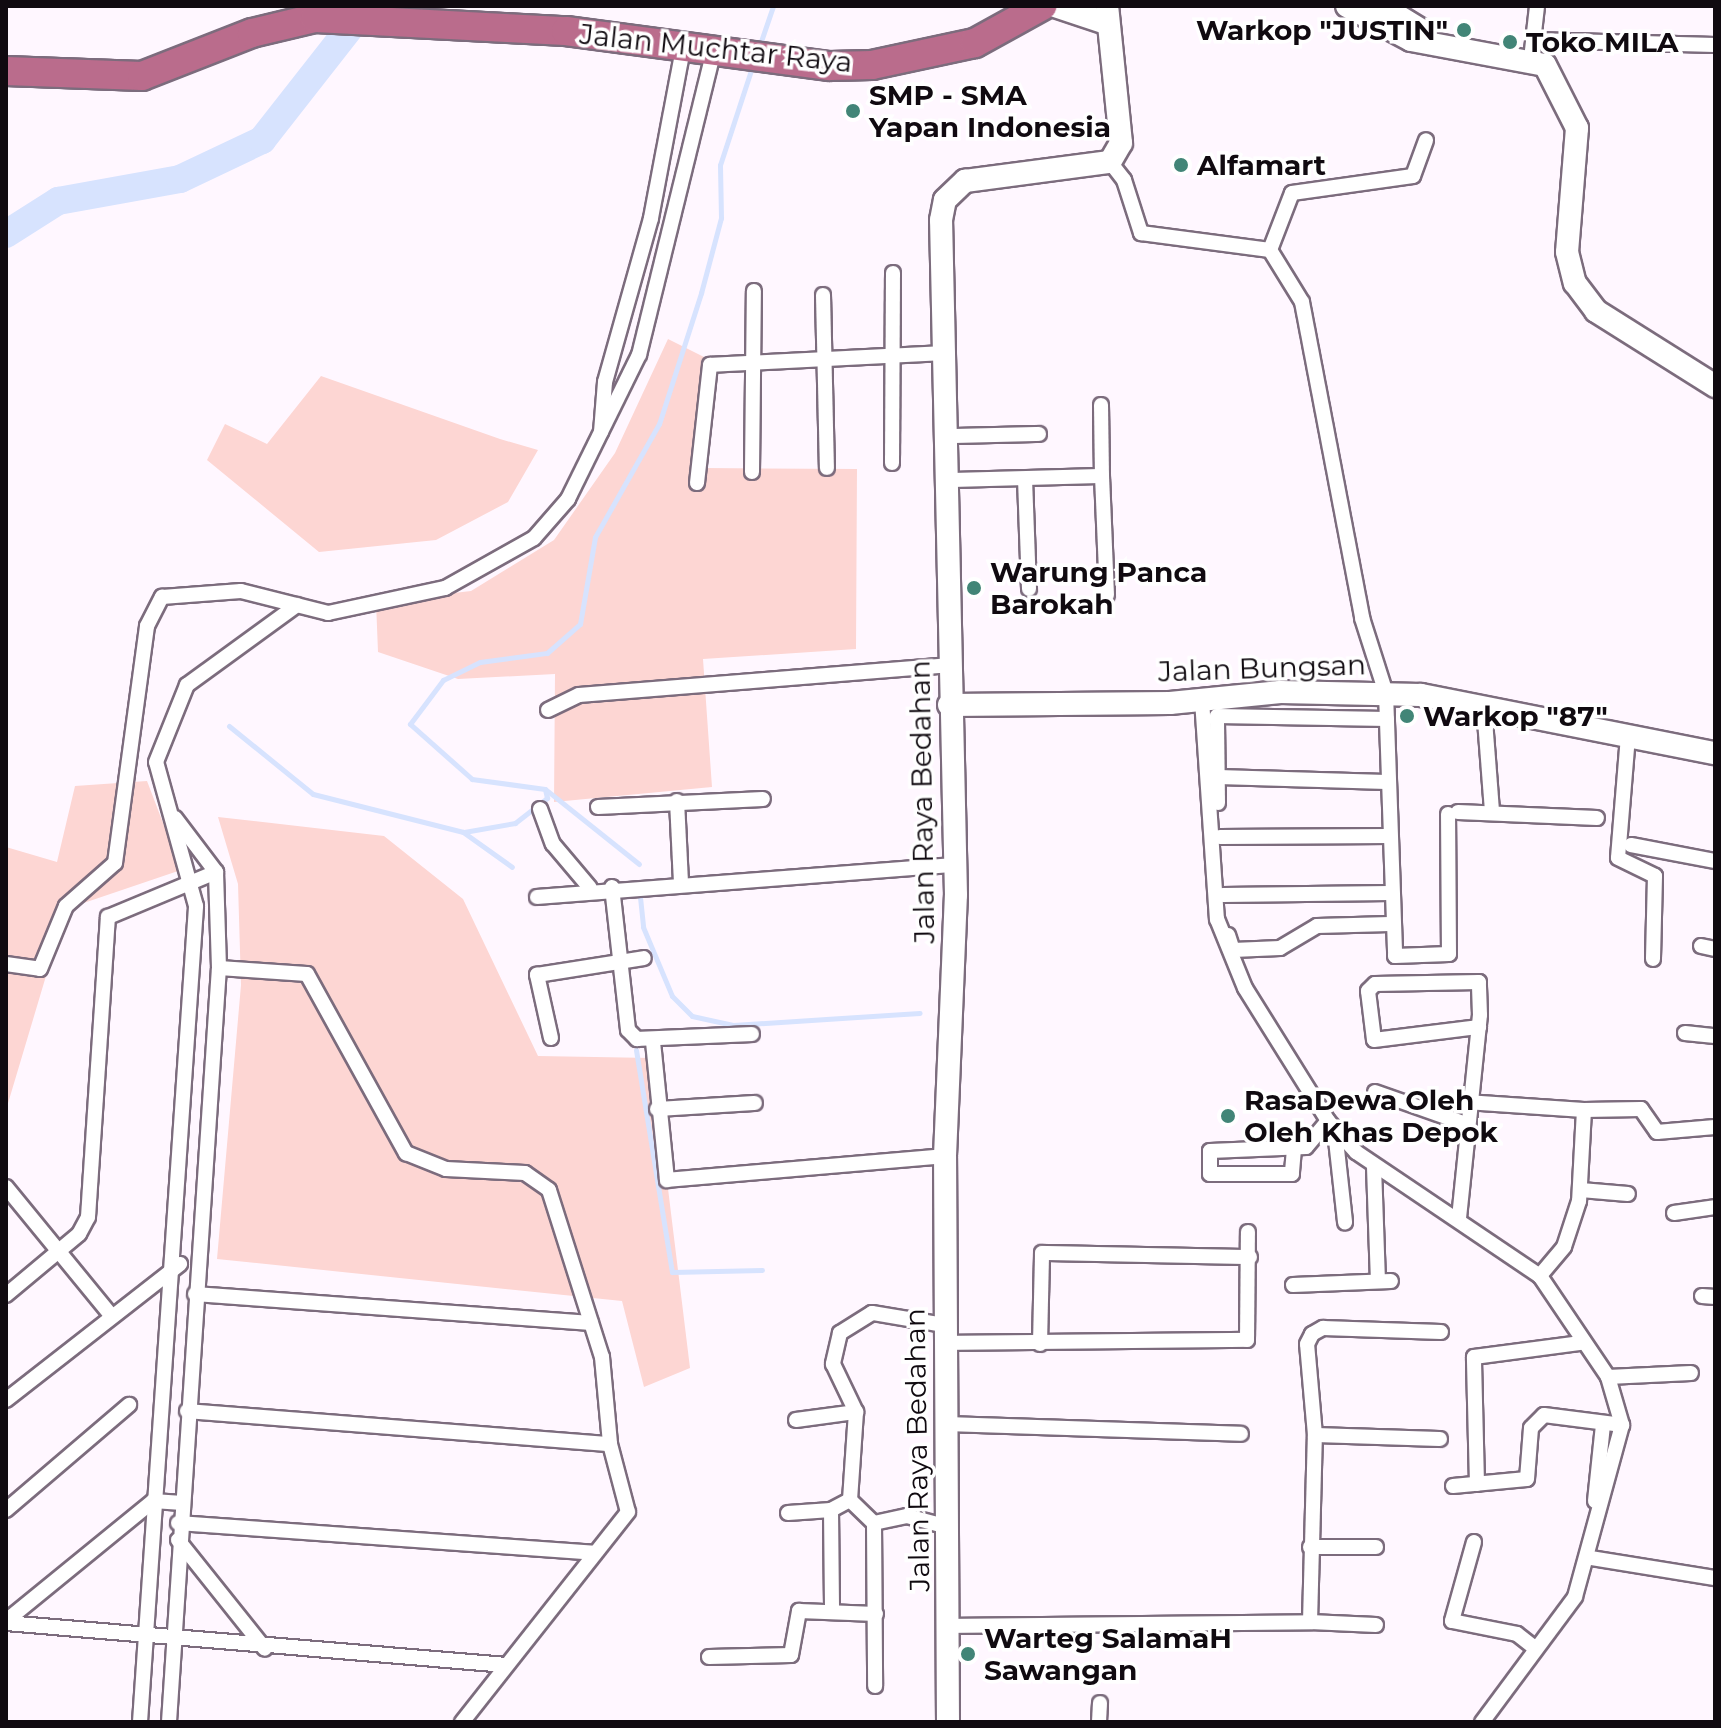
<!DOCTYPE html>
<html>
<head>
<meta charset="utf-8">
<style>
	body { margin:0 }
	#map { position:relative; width:1721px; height:1728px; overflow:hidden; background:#fff7ff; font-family:Montserrat,sans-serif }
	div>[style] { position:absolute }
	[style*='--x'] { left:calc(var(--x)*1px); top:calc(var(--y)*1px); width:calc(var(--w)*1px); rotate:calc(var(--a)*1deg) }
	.green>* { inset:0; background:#fdd6d3 }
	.stream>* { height:5px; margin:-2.5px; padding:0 2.5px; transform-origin:2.5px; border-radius:2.5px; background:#d7e3fe }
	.river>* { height:28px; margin:-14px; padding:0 14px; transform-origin:14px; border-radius:14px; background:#d7e3fe }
	.roads { filter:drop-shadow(2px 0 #7c6c7d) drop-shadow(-2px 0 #7c6c7d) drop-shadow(0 2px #7c6c7d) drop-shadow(0 -2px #7c6c7d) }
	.street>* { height:14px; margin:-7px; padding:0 7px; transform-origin:7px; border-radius:7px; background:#fff }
	.secondary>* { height:22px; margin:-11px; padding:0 11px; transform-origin:11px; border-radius:11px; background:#fff }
	.highway>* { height:28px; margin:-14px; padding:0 14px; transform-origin:14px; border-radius:14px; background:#ba6c8c }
	.dots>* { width:22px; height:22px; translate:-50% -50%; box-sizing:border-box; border:4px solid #fff; border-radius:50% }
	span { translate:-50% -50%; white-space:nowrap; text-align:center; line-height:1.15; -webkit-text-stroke:7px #fff; paint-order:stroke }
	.poi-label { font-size:28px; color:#100a10; font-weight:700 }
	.right { translate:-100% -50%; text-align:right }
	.left { translate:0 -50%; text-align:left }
	.street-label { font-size:28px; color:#100a10 }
	.frame { position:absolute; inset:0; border:8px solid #100a10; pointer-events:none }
</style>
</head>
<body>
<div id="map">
	<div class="green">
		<div style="clip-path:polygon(668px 339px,708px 359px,705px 468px,857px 469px,856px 649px,703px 659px,712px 787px,554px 802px,555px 674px,458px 679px,378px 652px,376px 602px,471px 591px,554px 540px,615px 453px)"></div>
		<div style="clip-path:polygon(321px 376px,500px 439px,538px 450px,508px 502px,436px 540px,319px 552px,207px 460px,225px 424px,267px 444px)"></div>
		<div style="clip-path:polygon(147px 781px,181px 870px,66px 909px,6px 1110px,6px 847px,57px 862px,75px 786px)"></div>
		<div style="clip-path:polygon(218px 817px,384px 836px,463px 899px,538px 1056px,652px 1058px,690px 1368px,644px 1387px,622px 1301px,217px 1259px,241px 985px,238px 884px)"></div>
	</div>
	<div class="stream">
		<div style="--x:759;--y:47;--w:43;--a:-71.1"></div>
		<div style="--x:229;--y:726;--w:108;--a:39"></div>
		<div style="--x:313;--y:794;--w:155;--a:14.2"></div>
		<div style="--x:463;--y:832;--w:60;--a:35.5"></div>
		<div style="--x:464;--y:832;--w:52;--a:-10"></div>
		<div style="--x:515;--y:823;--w:41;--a:-38"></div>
		<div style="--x:547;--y:798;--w:9;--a:-103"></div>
		<div style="--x:639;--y:864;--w:120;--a:-141.4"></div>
		<div style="--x:545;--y:789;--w:74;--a:-172.2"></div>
		<div style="--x:472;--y:779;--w:83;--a:-138.4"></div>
		<div style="--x:410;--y:724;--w:55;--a:-53.1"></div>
		<div style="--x:443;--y:680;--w:41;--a:-25.9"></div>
		<div style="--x:480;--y:662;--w:68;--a:-7.7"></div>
		<div style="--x:547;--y:653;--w:44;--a:-41.3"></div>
		<div style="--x:580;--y:624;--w:88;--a:-80.2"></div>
		<div style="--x:595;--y:537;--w:130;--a:-60.5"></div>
		<div style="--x:659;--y:424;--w:138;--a:-72.2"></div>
		<div style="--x:701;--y:293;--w:78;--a:-75.1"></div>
		<div style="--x:721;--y:218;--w:53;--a:-91.1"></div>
		<div style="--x:720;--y:165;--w:106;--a:-71.9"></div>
		<div style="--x:640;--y:897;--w:30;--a:84"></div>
		<div style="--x:643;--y:927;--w:75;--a:67.2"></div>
		<div style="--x:672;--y:996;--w:28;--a:45"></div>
		<div style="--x:692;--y:1016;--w:42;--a:12.4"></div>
		<div style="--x:733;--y:1025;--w:187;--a:-3.7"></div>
		<div style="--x:636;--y:1050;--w:225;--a:80.8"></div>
		<div style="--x:672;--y:1272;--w:90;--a:-1.3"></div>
	</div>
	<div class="river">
		<div style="--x:6;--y:234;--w:62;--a:-32.4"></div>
		<div style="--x:58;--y:201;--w:124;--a:-10.2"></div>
		<div style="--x:180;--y:179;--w:91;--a:-25.4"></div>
		<div style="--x:262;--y:140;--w:170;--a:-51.9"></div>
	</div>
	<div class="roads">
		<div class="street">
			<div style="--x:1533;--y:40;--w:182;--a:1.6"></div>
			<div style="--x:1531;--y:59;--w:53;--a:-83.5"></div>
			<div style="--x:1110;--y:162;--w:23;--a:52"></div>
			<div style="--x:1124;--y:180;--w:56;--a:72.2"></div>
			<div style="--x:1141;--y:233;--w:130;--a:7.5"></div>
			<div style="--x:1270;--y:250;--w:61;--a:58.4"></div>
			<div style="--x:1302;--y:302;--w:322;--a:79.2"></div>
			<div style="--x:1362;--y:618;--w:79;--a:72.3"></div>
			<div style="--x:1386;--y:693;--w:263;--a:88"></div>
			<div style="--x:1395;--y:956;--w:54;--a:-2.1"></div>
			<div style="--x:1449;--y:954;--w:140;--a:-90.4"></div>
			<div style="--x:1270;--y:250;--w:61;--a:-68.9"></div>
			<div style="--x:1292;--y:193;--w:122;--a:-8"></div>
			<div style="--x:1413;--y:176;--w:38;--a:-70"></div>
			<div style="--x:823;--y:295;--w:173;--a:88.7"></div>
			<div style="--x:1101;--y:405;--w:71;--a:89.2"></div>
			<div style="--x:601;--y:432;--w:50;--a:-85.4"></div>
			<div style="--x:605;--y:382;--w:170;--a:-74.3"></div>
			<div style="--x:651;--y:218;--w:177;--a:-79.3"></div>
			<div style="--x:951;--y:436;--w:88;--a:-1.3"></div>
			<div style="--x:892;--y:463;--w:190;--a:-89.7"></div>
			<div style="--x:752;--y:472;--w:181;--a:-89.4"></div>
			<div style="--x:1025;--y:479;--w:110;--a:87.9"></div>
			<div style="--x:950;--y:480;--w:152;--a:-1.5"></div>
			<div style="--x:1102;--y:476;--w:119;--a:87.6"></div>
			<div style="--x:697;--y:483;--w:119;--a:-83.7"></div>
			<div style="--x:710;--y:365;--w:238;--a:-2.9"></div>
			<div style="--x:1202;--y:700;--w:220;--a:86.1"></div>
			<div style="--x:1217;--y:919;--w:74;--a:67.9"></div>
			<div style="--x:1245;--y:988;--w:157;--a:58"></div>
			<div style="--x:1328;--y:1121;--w:42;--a:47.9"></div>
			<div style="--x:1356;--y:1152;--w:222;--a:34"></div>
			<div style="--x:1540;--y:1276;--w:122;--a:56"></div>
			<div style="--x:1608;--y:1377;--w:50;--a:73.7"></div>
			<div style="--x:1622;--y:1425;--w:178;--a:105.3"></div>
			<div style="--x:1575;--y:1597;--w:156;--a:126.6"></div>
			<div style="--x:1484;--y:707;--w:105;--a:85.6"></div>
			<div style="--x:548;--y:710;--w:34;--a:-26"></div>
			<div style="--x:579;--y:695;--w:370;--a:-4.6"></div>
			<div style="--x:1628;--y:736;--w:122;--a:94.7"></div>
			<div style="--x:1618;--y:858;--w:41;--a:25.9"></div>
			<div style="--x:1655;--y:876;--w:83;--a:91.4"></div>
			<div style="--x:1217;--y:777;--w:171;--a:1.7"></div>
			<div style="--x:677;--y:801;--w:81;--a:87.2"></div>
			<div style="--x:1218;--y:803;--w:87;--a:-90.7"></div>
			<div style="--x:1217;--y:716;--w:170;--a:1"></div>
			<div style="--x:598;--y:807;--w:165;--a:-2.8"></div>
			<div style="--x:540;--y:809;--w:37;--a:70"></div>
			<div style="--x:553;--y:844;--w:57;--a:49.9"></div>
			<div style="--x:1458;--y:812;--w:139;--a:2.5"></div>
			<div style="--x:1220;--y:837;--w:169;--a:-0.3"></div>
			<div style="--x:1631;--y:845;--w:86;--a:10.8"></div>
			<div style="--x:612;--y:887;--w:144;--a:83.6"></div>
			<div style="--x:628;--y:1030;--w:13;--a:45"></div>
			<div style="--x:637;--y:1039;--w:115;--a:-2.5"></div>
			<div style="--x:1223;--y:895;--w:167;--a:-0.7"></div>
			<div style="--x:537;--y:897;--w:418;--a:-4.4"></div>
			<div style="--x:1228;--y:935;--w:16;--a:72"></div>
			<div style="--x:1233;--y:950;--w:47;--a:-2.4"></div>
			<div style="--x:1280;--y:948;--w:43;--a:-30.7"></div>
			<div style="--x:1317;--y:926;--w:73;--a:-1.6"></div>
			<div style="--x:1701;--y:946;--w:14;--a:12"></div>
			<div style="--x:6;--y:964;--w:34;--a:8"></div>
			<div style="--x:40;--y:969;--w:68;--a:-67.6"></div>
			<div style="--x:66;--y:906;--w:65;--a:-41.3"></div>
			<div style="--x:115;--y:863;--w:239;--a:-82.3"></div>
			<div style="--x:147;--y:626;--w:33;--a:-63"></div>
			<div style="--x:162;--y:597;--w:79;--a:-4.3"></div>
			<div style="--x:241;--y:591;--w:90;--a:14.2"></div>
			<div style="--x:328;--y:613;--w:120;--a:-12.1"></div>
			<div style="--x:445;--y:588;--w:102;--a:-29.3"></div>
			<div style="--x:534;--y:538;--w:52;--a:-48.9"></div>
			<div style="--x:568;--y:499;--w:161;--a:-63.8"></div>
			<div style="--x:639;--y:355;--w:315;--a:-76.2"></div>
			<div style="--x:219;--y:968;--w:88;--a:3.9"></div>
			<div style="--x:307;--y:974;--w:205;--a:61.1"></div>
			<div style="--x:406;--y:1153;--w:43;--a:21.8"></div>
			<div style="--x:446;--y:1169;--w:79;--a:2.9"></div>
			<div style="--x:525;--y:1173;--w:29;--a:35"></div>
			<div style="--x:549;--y:1190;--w:175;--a:72.4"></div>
			<div style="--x:602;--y:1357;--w:87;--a:84.7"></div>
			<div style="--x:610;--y:1444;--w:70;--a:75.2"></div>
			<div style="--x:628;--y:1512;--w:268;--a:128.3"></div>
			<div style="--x:1685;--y:1033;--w:30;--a:6"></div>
			<div style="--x:551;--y:1038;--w:65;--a:-102.5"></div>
			<div style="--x:537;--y:975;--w:108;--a:-9"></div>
			<div style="--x:653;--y:1042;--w:139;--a:84.2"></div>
			<div style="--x:667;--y:1180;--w:279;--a:-4.9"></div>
			<div style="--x:1375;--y:1092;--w:96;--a:19.4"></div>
			<div style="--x:1466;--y:1102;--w:118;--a:3.9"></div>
			<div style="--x:1584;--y:1110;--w:91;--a:93.1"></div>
			<div style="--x:1579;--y:1201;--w:48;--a:108.1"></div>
			<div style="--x:1564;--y:1247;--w:38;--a:130"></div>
			<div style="--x:657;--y:1109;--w:98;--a:-3.5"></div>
			<div style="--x:1584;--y:1110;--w:57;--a:-1"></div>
			<div style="--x:1641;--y:1109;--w:28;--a:55"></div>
			<div style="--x:1657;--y:1132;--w:58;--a:-4.9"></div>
			<div style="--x:1335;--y:1131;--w:92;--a:83.7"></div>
			<div style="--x:1294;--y:1149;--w:25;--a:95"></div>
			<div style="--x:1292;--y:1174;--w:82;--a:180"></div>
			<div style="--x:1210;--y:1174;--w:23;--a:-90"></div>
			<div style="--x:1210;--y:1151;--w:96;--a:-2.4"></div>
			<div style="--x:1306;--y:1147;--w:34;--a:-50"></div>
			<div style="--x:1374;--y:1167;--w:114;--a:88"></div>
			<div style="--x:6;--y:1187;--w:164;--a:50.7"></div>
			<div style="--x:1581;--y:1190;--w:47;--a:4.9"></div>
			<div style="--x:1674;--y:1213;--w:41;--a:-8.3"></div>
			<div style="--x:1459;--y:1218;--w:204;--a:-84.1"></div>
			<div style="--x:1480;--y:1015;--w:33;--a:-92"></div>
			<div style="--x:1479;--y:982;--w:104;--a:178.9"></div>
			<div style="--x:1375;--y:984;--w:10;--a:135"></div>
			<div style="--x:1368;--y:991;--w:49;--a:83"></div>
			<div style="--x:1374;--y:1040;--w:106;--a:-7.1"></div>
			<div style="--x:1293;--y:1285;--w:98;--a:-2.3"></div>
			<div style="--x:195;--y:1294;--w:397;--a:4.2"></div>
			<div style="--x:6;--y:1295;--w:95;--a:-39.9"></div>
			<div style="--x:79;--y:1234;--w:19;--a:-62"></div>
			<div style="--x:88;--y:1217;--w:301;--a:-86.2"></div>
			<div style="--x:108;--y:917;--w:117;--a:-22.6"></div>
			<div style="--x:1702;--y:1296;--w:13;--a:4"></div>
			<div style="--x:944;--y:1325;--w:73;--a:-170.5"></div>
			<div style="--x:872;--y:1313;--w:38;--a:148"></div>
			<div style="--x:840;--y:1333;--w:32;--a:103"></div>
			<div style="--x:833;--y:1364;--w:53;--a:64.4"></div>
			<div style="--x:856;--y:1412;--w:88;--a:93.9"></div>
			<div style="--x:850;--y:1500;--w:33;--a:44"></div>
			<div style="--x:874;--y:1523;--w:34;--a:-12"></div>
			<div style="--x:907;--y:1516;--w:42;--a:15"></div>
			<div style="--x:944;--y:1343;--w:303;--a:-0.6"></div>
			<div style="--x:1247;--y:1340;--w:108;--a:-89.5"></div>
			<div style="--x:1040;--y:1344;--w:91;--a:-88.7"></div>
			<div style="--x:1042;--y:1253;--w:208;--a:1.1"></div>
			<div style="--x:1608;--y:1377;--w:83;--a:-2.8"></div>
			<div style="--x:6;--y:1400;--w:221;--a:-38"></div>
			<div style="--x:187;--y:1411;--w:424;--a:4.5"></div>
			<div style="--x:796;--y:1420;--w:61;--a:-7.6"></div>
			<div style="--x:946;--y:1424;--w:295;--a:1.9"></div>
			<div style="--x:1315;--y:1435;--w:91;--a:-95"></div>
			<div style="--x:1307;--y:1344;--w:11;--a:-63"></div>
			<div style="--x:1312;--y:1334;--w:13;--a:-29"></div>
			<div style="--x:1323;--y:1328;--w:118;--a:1.9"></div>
			<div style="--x:1477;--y:1484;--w:127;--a:-91.4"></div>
			<div style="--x:1474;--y:1357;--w:108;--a:-7.5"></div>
			<div style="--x:1453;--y:1486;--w:74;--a:-5.4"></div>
			<div style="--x:1527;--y:1479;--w:51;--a:-85.5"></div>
			<div style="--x:1531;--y:1428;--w:18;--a:-45"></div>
			<div style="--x:1544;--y:1415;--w:79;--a:7.3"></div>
			<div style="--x:1595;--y:1501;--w:76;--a:-84"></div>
			<div style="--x:6;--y:1510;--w:162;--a:-40.5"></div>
			<div style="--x:831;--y:1510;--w:101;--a:89.4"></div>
			<div style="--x:788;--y:1513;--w:43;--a:-4"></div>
			<div style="--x:831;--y:1510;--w:21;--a:-28"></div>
			<div style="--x:178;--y:1523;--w:417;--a:4.1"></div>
			<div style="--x:874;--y:1523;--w:163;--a:89.6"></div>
			<div style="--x:178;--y:1540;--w:139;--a:51.4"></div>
			<div style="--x:1474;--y:1542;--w:82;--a:105.6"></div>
			<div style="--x:1452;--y:1621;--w:66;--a:11.3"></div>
			<div style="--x:1517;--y:1634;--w:23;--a:38"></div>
			<div style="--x:1310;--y:1547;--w:66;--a:0"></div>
			<div style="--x:1591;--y:1558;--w:126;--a:9.2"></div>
			<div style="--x:6;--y:1621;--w:190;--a:-39.2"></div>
			<div style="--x:153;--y:1501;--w:26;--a:4"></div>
			<div style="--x:1310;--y:1622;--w:66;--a:2.6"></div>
			<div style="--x:6;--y:1623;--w:500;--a:4.8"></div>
			<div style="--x:949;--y:1626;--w:361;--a:-0.6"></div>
			<div style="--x:1310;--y:1622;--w:187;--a:-88.5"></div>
			<div style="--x:1315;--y:1435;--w:125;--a:1.8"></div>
			<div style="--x:709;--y:1657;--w:82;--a:-1.4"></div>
			<div style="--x:791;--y:1655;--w:45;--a:-79.7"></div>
			<div style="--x:799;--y:1611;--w:77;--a:2.2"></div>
			<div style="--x:140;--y:1722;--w:818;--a:-86.07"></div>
			<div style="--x:196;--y:906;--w:149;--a:-105.5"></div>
			<div style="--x:156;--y:762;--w:83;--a:-68.1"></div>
			<div style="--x:187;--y:685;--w:136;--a:-36"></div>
			<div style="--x:169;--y:1722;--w:756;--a:-86.21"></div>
			<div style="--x:219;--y:968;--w:96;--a:-91.8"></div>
			<div style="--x:216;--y:872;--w:68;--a:-127.2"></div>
			<div style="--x:1099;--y:1722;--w:19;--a:-87"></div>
		</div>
		<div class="secondary">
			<div style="--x:1055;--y:6;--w:54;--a:18.4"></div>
			<div style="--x:1347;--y:6;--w:72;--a:28"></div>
			<div style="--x:1411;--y:40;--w:136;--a:10.6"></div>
			<div style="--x:1545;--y:65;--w:71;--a:63.1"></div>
			<div style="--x:1577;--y:128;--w:124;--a:94.6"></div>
			<div style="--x:1567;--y:252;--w:32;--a:76"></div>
			<div style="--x:1575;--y:283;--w:35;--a:53"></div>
			<div style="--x:1596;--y:311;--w:141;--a:32.2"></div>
			<div style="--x:1382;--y:6;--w:46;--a:31.6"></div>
			<div style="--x:949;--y:705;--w:221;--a:-0.5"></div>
			<div style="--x:1170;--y:703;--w:111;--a:-5.7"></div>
			<div style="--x:1280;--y:692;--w:141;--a:1.2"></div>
			<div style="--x:1421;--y:695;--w:300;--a:11.2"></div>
			<div style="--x:948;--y:1722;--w:566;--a:-90.3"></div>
			<div style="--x:945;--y:1156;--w:261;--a:-87.6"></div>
			<div style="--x:956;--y:895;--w:675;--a:-91.27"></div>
			<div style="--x:941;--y:220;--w:20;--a:-79"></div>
			<div style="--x:945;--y:200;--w:28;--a:-44"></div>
			<div style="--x:965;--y:181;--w:146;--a:-7.5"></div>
			<div style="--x:1110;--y:162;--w:22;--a:-60"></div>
			<div style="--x:1121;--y:143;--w:138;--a:-95.8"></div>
		</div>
		<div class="highway">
			<div style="--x:6;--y:71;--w:136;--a:2.1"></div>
			<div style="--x:142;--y:76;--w:118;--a:-21.4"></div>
			<div style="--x:252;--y:33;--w:65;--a:-13.4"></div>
			<div style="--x:315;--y:18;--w:251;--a:3"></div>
			<div style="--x:566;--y:31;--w:266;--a:7.6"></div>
			<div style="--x:830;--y:66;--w:42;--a:-1.4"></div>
			<div style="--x:872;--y:65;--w:105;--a:-12.1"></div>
			<div style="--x:975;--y:43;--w:77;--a:-28.9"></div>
		</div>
	</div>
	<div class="dots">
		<div style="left:1464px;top:30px;background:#428577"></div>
		<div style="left:1510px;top:42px;background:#428577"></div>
		<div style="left:853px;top:111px;background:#428577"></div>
		<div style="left:1181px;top:165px;background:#428577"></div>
		<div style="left:974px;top:588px;background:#428577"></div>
		<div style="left:1407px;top:716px;background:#428577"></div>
		<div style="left:1228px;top:1116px;background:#428577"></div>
		<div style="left:968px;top:1654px;background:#428577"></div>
	</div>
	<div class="poi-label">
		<span class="right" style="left:1448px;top:30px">Warkop "JUSTIN"</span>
		<span class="left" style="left:1526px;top:42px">Toko MILA</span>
		<span class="left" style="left:869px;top:111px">SMP - SMA<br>Yapan Indonesia</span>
		<span class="left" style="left:1197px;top:165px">Alfamart</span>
		<span class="left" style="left:990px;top:588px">Warung Panca<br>Barokah</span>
		<span class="left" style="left:1423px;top:716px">Warkop "87"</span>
		<span class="left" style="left:1244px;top:1116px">RasaDewa Oleh<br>Oleh Khas Depok</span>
		<span class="left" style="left:984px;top:1654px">Warteg SalamaH<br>Sawangan</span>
	</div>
	<div class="street-label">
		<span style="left:716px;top:48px;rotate:6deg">Jalan Muchtar Raya</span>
		<span style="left:1262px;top:668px;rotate:-2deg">Jalan Bungsan</span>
		<span style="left:922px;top:802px;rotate:-91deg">Jalan Raya Bedahan</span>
		<span style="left:917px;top:1450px;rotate:-91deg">Jalan Raya Bedahan</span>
	</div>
	<div class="frame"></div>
</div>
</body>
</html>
